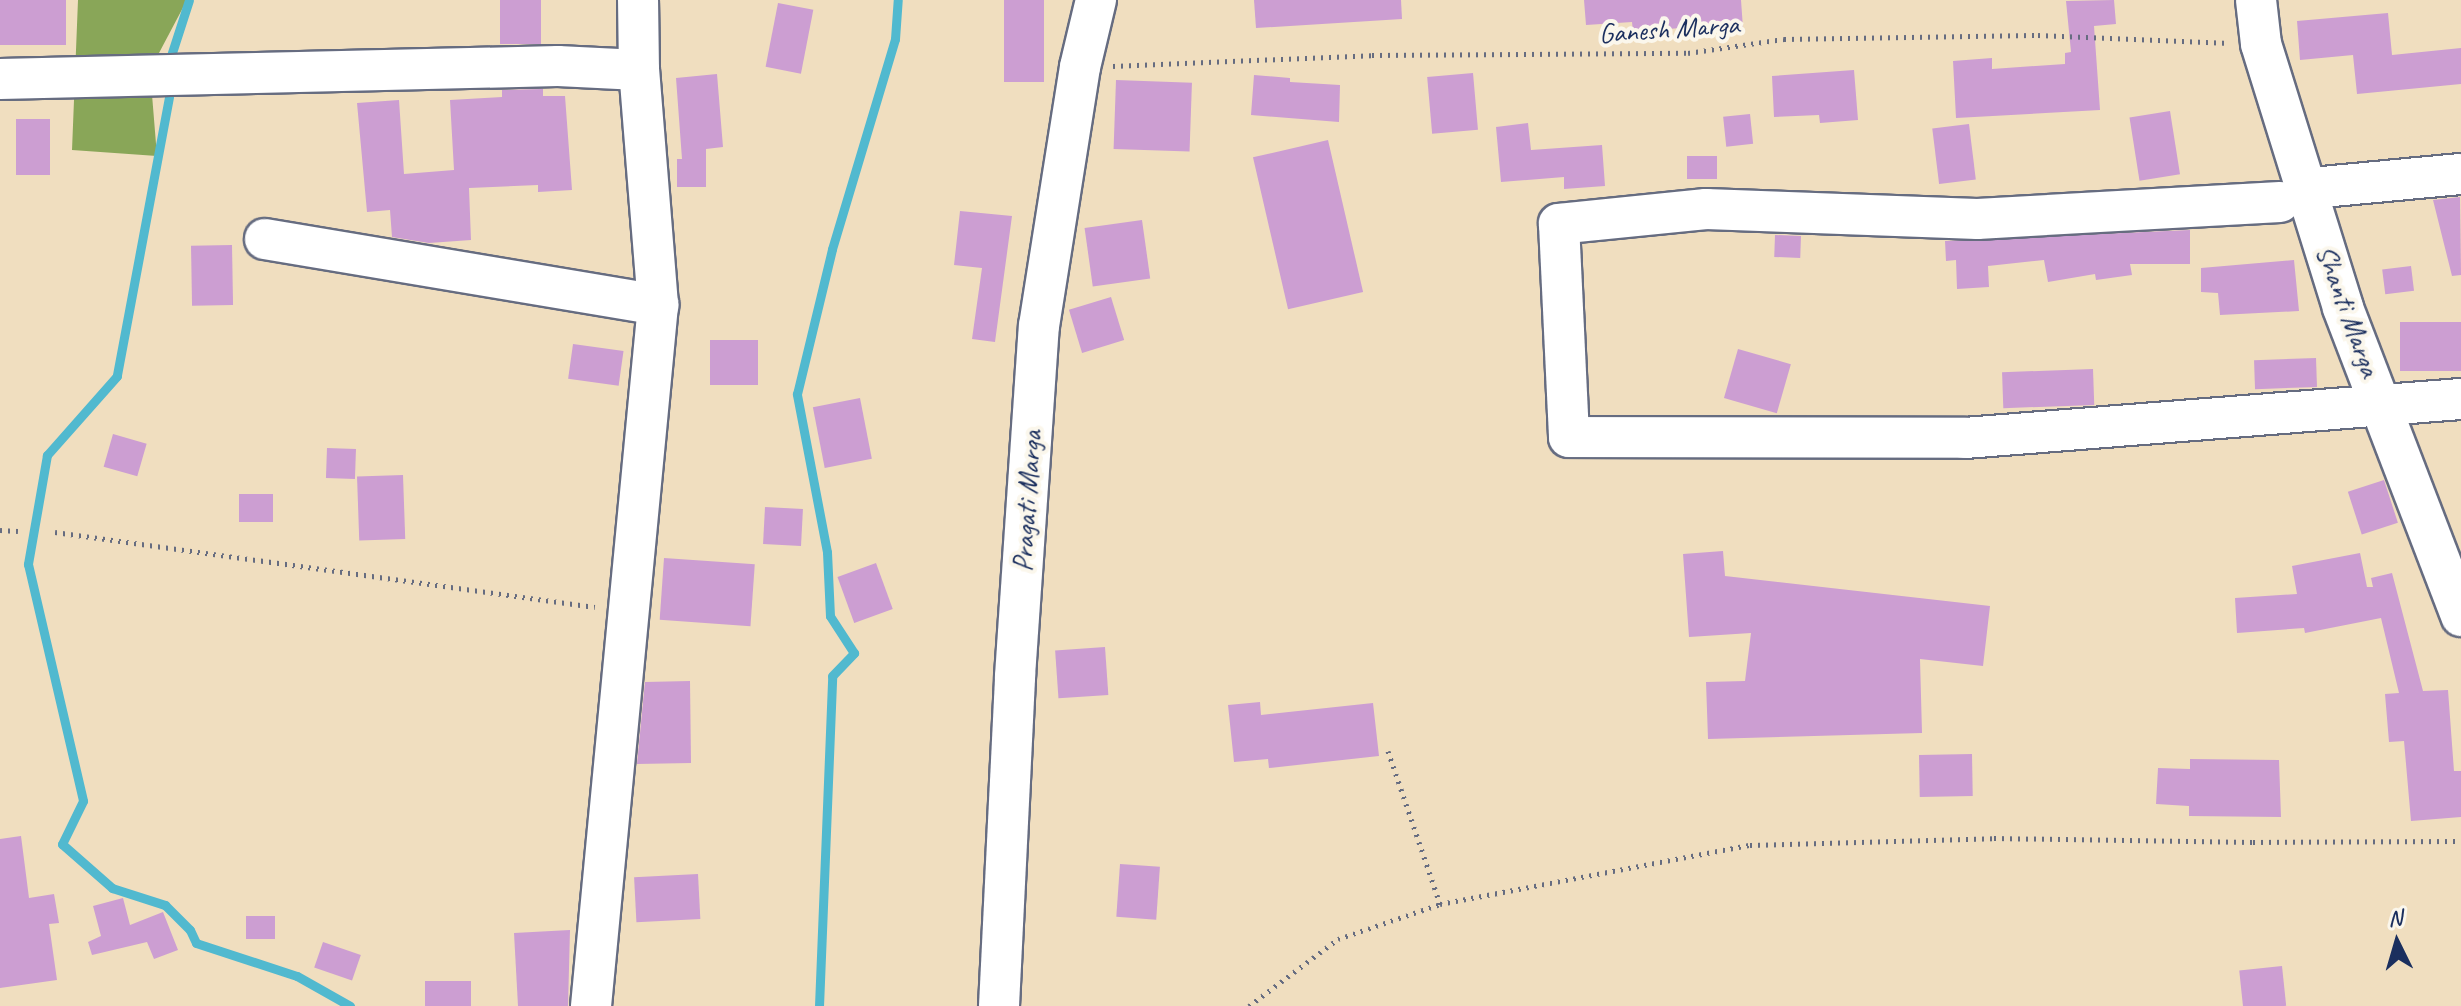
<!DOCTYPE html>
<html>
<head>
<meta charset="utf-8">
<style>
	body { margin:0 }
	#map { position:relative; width:2461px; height:1006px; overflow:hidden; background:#f0debf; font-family:Caveat,sans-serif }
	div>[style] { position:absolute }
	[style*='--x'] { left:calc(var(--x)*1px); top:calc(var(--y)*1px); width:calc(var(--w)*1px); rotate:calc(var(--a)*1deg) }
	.forest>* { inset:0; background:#89a658 }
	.stream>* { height:9px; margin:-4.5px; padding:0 4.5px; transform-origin:4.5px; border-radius:4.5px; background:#51b9cf }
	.building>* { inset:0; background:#cc9ed2; transform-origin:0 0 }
	.path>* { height:5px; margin-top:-2.5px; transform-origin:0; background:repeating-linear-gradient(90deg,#666c80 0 2px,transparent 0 8px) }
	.roads { filter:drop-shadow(2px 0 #666c80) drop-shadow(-2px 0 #666c80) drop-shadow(0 2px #666c80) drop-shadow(0 -2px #666c80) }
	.minor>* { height:40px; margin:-20px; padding:0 20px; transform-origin:20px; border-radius:20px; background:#fff }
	span { translate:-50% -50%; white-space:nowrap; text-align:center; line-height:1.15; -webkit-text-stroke:8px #fbf7ec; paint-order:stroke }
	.street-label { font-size:28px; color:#1b2f5e }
	.north { position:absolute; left:2357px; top:902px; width:80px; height:80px; -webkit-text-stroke:6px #fbf7ec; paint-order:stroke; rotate:355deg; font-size:22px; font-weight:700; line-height:32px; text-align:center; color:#1b2f5e }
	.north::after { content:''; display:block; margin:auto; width:28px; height:36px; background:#1b2f5e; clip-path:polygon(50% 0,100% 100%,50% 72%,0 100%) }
</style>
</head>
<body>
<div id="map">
	<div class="forest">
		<div style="clip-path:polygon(78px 0,187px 0,150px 70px,157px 156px,72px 150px)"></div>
	</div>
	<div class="stream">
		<div style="--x:168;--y:65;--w:68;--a:-72.1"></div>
		<div style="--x:169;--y:97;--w:284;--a:100.6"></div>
		<div style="--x:117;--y:376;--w:106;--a:131.5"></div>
		<div style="--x:47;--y:455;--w:111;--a:99.9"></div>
		<div style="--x:28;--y:564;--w:243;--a:76.9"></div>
		<div style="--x:83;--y:801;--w:48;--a:116"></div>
		<div style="--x:62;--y:844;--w:67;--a:41.3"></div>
		<div style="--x:112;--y:888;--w:56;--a:17.8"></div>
		<div style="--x:165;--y:905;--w:35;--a:45"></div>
		<div style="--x:190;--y:930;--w:14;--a:65"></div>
		<div style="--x:196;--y:943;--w:106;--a:18.1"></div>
		<div style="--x:297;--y:976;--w:61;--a:29.5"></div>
		<div style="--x:819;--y:1006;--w:330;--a:-87.7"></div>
		<div style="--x:832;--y:676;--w:32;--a:-46"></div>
		<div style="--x:854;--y:653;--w:44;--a:-123"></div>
		<div style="--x:830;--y:616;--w:64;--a:-92.7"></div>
		<div style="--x:827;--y:552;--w:161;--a:-100.8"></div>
		<div style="--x:797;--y:394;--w:149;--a:-76.4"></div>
		<div style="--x:832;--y:249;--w:219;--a:-73.3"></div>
		<div style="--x:895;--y:39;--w:39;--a:-86"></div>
	</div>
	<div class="building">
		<div style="left:0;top:0;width:66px;height:45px"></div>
		<div style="left:500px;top:0;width:41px;height:44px"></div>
		<div style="left:1004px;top:0;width:40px;height:82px"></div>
		<div style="clip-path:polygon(1254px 0,1401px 0,1402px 19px,1256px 28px)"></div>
		<div style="clip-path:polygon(1584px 0,1741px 0,1743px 28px,1704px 30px,1704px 26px,1633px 32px,1632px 22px,1586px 25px)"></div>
		<div style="clip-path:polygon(2114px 0,2116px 24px,2094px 26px,2100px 110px,1956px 118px,1953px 61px,1992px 58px,1992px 69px,2065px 64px,2065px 53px,2071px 52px,2066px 1px)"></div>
		<div style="left:778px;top:3px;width:36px;height:65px;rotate:11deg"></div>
		<div style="clip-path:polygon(2388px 13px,2392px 55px,2461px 48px,2461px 84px,2357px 94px,2353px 55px,2300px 60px,2297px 21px)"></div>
		<div style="clip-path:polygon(1854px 70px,1858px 120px,1820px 123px,1819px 115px,1774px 117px,1772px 76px)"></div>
		<div style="left:1473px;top:73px;width:57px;height:46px;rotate:85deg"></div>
		<div style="clip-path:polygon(717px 74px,723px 147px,706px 149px,706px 187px,677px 187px,677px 159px,682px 159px,676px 78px)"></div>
		<div style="clip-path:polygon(1254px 75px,1290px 78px,1290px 82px,1340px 85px,1339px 122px,1251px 115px)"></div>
		<div style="left:1116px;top:80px;width:76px;height:69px;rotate:2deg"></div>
		<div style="clip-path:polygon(543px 89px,543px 96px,565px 96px,572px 190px,538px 192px,538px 185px,469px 188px,471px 240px,429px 243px,392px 237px,390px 210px,367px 212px,357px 103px,399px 100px,404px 174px,454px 170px,450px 100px,502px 97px,502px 90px)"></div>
		<div style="left:2170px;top:111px;width:64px;height:41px;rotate:81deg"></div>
		<div style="left:1750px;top:114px;width:30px;height:27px;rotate:84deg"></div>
		<div style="left:16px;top:119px;width:34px;height:56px"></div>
		<div style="clip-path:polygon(1528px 123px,1531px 150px,1602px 145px,1605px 186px,1564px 189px,1564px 177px,1501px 182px,1496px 127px)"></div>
		<div style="left:1969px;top:124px;width:56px;height:37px;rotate:83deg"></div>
		<div style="left:1328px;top:140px;width:156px;height:77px;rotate:77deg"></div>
		<div style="left:1687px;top:156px;width:30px;height:23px"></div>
		<div style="clip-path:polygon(2460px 197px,2461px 275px,2452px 276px,2433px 200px)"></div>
		<div style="clip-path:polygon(960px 211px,1012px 216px,995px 342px,972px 339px,982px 268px,954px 265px)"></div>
		<div style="left:1142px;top:220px;width:59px;height:58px;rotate:82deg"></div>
		<div style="clip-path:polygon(2190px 230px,2190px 264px,2130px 264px,2132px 275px,2096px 280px,2095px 274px,2048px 282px,2044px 260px,1988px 266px,1989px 287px,1957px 289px,1956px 260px,1946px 261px,1945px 241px)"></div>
		<div style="left:1775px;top:235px;width:26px;height:22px;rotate:2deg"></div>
		<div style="left:232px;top:245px;width:60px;height:41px;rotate:89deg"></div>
		<div style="clip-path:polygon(2294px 260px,2299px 311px,2220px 315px,2218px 293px,2201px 292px,2201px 268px)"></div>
		<div style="left:2411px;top:266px;width:25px;height:29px;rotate:83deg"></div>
		<div style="left:1111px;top:297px;width:45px;height:44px;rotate:73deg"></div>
		<div style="left:2461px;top:322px;width:49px;height:61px;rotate:90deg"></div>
		<div style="left:758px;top:340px;width:45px;height:48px;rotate:90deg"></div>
		<div style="left:573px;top:344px;width:51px;height:35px;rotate:8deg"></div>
		<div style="left:1738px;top:349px;width:55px;height:51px;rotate:16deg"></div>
		<div style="left:2316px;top:358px;width:29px;height:62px;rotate:88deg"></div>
		<div style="left:2093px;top:369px;width:36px;height:91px;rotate:88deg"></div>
		<div style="left:860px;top:398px;width:62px;height:48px;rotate:79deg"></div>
		<div style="left:113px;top:434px;width:35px;height:34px;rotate:16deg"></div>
		<div style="left:327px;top:448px;width:29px;height:30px;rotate:2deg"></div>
		<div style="left:403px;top:475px;width:64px;height:46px;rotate:88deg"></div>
		<div style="left:2384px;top:480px;width:45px;height:38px;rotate:72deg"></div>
		<div style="left:239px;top:494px;width:34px;height:28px"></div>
		<div style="left:765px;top:507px;width:38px;height:37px;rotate:3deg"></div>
		<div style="clip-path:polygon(1723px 551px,1725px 576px,1990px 606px,1983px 666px,1920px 659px,1922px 733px,1708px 739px,1706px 682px,1745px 681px,1751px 633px,1689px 637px,1683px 554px)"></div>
		<div style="clip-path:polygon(2360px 553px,2367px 587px,2373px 587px,2371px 578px,2392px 573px,2423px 691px,2448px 690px,2454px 771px,2461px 771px,2461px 817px,2411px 821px,2404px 741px,2389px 742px,2385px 694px,2399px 693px,2381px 618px,2305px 633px,2304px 628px,2237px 633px,2235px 598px,2297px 594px,2292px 566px)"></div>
		<div style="left:664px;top:558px;width:91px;height:62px;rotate:4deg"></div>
		<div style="left:876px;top:563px;width:49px;height:41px;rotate:70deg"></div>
		<div style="left:1105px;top:647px;width:48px;height:50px;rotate:86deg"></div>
		<div style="clip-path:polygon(690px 681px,691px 763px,637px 764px,645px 682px)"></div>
		<div style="clip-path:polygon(1260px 702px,1261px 715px,1373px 703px,1379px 756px,1269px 768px,1268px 759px,1234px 762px,1228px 705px)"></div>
		<div style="left:1972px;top:754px;width:42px;height:53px;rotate:89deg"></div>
		<div style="clip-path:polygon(2190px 759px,2279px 760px,2281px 817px,2189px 816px,2189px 806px,2156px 804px,2158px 768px,2190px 769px)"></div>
		<div style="clip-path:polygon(21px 836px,29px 898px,54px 894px,59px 923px,49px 924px,57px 980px,0 988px,0 839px)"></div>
		<div style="left:1120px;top:864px;width:40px;height:53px;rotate:4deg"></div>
		<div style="left:698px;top:874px;width:45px;height:64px;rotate:87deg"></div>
		<div style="clip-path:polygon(123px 898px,130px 925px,163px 912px,178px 950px,154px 959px,147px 942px,92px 955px,88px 942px,101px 936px,93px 906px)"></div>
		<div style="left:246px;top:916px;width:29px;height:23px"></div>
		<div style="clip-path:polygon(570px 930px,568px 1006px,518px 1006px,514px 933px)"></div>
		<div style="left:323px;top:942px;width:40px;height:27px;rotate:19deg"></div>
		<div style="left:2282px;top:966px;width:40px;height:43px;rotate:84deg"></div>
		<div style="left:471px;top:981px;width:25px;height:46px;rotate:90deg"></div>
	</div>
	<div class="path">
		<div style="--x:1113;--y:66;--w:259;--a:-2.4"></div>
		<div style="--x:1372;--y:55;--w:316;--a:-0.4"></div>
		<div style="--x:1688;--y:53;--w:97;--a:-8.3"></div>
		<div style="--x:1784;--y:39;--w:254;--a:-0.9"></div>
		<div style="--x:2038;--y:35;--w:192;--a:2.4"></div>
		<div style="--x:0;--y:530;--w:18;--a:3"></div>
		<div style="--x:55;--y:532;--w:545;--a:7.91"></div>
		<div style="--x:1388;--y:751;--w:162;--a:71.2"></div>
		<div style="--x:1249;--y:1006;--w:111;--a:-37"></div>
		<div style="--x:1338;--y:939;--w:108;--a:-18.9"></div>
		<div style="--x:1440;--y:904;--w:316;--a:-10.8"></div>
		<div style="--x:1750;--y:845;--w:244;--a:-1.6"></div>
		<div style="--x:1994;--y:838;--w:259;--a:0.9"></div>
		<div style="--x:2253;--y:842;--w:208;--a:-0.3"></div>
	</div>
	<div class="roads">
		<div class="minor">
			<div style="--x:2256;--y:0;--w:44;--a:83.5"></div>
			<div style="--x:2261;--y:44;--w:276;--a:72.7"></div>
			<div style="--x:2343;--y:308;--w:330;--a:69"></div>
			<div style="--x:0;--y:79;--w:558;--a:-1.33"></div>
			<div style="--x:558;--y:66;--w:81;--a:2.8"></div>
			<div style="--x:2312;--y:188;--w:150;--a:-5.4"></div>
			<div style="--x:2280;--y:202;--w:303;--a:176.8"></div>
			<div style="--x:1977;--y:219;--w:271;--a:-177.9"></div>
			<div style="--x:1706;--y:209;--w:148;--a:174.2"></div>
			<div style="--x:1559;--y:224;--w:213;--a:87.3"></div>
			<div style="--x:1569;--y:437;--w:396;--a:0.1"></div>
			<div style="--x:1965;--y:438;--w:498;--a:-4.5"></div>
			<div style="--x:265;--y:239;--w:399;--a:9.5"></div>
			<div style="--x:591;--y:1006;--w:704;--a:-84.54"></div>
			<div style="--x:658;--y:305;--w:236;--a:-94.6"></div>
			<div style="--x:639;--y:70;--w:70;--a:-90.8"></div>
			<div style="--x:999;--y:1006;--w:330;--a:-87.2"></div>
			<div style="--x:1015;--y:676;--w:351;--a:-86.1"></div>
			<div style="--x:1039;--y:326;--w:262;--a:-81"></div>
			<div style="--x:1080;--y:67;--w:69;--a:-76.6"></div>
		</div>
	</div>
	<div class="street-label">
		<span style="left:1669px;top:29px;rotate:-4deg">Ganesh Marga</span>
		<span style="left:2348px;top:311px;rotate:70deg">Shanti Marga</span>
		<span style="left:1027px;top:501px;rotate:-86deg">Pragati Marga</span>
	</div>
	<div class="north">N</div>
</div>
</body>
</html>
